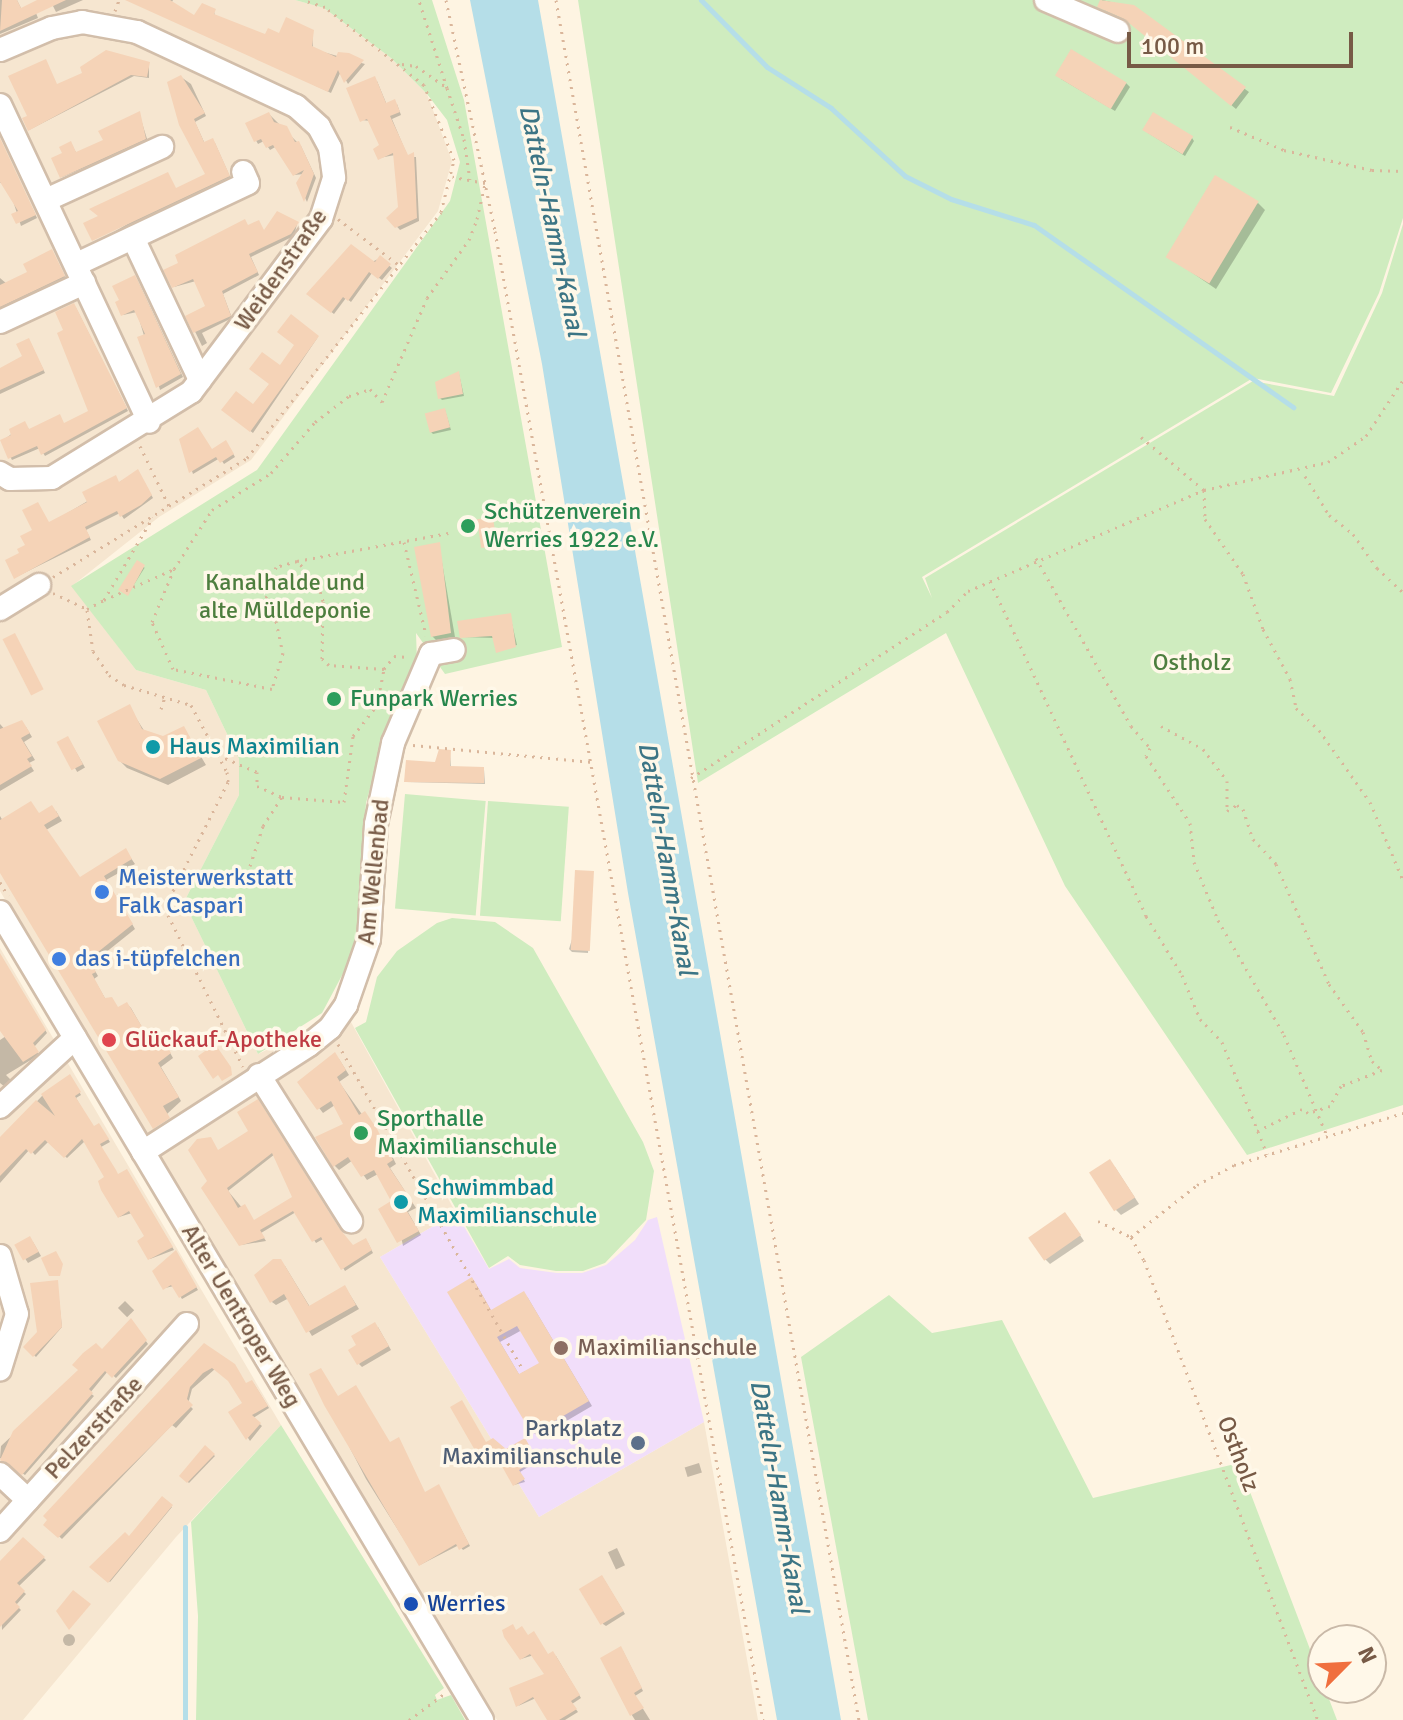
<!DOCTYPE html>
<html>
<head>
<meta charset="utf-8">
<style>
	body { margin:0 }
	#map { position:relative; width:1403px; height:1720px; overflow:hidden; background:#fef4e2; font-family:Signika,sans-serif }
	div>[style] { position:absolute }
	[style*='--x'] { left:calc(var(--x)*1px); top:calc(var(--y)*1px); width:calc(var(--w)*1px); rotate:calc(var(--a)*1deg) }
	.residential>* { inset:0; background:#f6e6d0 }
	.education>* { inset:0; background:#f1defa }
	.green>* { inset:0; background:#cfecbf; transform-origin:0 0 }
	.water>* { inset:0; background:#b5dee8 }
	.shadow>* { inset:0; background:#0003; transform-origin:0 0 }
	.round { border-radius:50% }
	.stream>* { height:5px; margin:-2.5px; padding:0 2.5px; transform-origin:2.5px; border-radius:2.5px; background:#b5dee8 }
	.building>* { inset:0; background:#f5d3b7; transform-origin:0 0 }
	.path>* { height:3px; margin-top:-1.5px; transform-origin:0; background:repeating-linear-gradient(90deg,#dab69b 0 2px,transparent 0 8px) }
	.roads { filter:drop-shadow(2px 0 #d2beaa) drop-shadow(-2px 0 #d2beaa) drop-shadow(0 2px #d2beaa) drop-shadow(0 -2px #d2beaa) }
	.minor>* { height:22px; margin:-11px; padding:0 11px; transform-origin:11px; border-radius:11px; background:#fff }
	.dots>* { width:22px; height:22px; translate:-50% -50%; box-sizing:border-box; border:4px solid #fff8e9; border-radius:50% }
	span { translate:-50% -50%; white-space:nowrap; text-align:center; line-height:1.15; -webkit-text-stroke:7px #fff8e9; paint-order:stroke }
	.street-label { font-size:24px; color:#775a46 }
	.leisure-label { font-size:24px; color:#27864d }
	.left { translate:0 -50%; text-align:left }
	.park-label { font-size:24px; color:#4d7e3e }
	.culture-label { font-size:24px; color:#0d838f }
	.shop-label { font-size:24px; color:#366cbe }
	.health-label { font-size:24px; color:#be3a42 }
	.education-label { font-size:24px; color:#785e54 }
	.service-label { font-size:24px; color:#4e5e75 }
	.right { translate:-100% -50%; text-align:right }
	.transit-label { font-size:24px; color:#164399 }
	.water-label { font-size:26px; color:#3c7585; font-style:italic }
	.north { position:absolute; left:1307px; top:1624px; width:80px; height:80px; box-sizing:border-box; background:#fff8e9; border:2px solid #c9b9a8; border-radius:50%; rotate:66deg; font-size:22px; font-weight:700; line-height:32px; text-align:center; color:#775a46 }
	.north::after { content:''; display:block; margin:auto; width:28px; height:36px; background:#f06f3e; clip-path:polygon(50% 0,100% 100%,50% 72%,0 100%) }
	.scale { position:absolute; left:1127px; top:32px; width:226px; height:36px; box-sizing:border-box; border:4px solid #775a46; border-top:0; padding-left:10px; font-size:24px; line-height:28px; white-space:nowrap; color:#775a46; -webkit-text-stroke:6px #fff8e9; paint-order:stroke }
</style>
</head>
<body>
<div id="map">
	<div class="residential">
		<div style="clip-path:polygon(0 0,295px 0,324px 8px,391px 58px,427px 94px,452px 161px,438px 211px,251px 460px,159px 517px,72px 586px,136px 670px,206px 690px,239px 759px,239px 795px,184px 902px,258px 1054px,346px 1013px,456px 1213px,380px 1257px,539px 1517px,704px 1422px,758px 1720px,497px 1720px,0 891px)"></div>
		<div style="clip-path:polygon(0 948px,281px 1425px,176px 1537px,23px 1720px,0 1720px)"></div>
	</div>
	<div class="education">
		<div style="clip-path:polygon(456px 1213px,489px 1269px,509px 1259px,520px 1268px,557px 1273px,582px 1273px,606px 1265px,635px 1240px,648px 1220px,657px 1217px,704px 1422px,539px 1517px,380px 1257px)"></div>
	</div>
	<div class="green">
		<div style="clip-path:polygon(295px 0,432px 0,464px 100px,562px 647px,445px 674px,416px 633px,417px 662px,385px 735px,366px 803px,356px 949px,322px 1013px,258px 1054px,184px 902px,239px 795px,239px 759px,206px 690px,136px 670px,71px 586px,257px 470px,450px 201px,460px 162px,447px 120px,427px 94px,391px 58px,324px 8px)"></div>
		<div style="clip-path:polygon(578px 0,1403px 0,1403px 218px,1379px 293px,1331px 393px,1253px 378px,922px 577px,932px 598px,925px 578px,1253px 381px,1334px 396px,1382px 293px,1403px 224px,1403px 1105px,1247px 1155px,1065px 886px,946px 633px,698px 783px)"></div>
		<div style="left:405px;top:794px;width:81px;height:115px;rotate:5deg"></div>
		<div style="left:488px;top:801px;width:81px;height:115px;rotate:4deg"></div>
		<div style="clip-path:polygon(452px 918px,495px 922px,533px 948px,643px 1142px,654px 1171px,646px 1220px,605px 1263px,583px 1271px,556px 1271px,520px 1265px,508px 1256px,489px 1268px,355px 1028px,366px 1022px,377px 977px,397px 951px,437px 923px)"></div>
		<div style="clip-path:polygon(889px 1295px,932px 1333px,1002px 1320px,1093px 1498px,1239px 1463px,1337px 1720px,868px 1720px,801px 1357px)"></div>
		<div style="clip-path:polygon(281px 1425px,444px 1688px,435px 1695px,437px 1700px,451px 1695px,465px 1720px,196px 1720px,198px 1616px,191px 1522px)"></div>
	</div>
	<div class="water">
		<div style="clip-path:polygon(470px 0,538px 0,841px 1720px,777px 1720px,628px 893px,542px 364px)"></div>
	</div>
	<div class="shadow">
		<div style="clip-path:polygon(0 0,17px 0,22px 10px,34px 8px,38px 18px,0 34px)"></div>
		<div style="clip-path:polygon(50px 0,83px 0,56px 12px)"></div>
		<div style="clip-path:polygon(133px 0,173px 0,170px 6px,195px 18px,214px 11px,215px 17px,266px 36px,312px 31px,313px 49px,365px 64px,348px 84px,341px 71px,331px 93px)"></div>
		<div style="clip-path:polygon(1102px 0,1133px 7px,1249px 92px,1236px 109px,1131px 22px,1104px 10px)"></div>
		<div style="clip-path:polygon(149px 64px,149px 78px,134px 76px,29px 130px,30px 117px,58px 86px)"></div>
		<div style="clip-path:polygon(181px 77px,191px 84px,206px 116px,195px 122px,205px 144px,215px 143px,231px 179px,96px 243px,208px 175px)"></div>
		<div style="clip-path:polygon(1061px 79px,1126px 83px,1130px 87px,1115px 111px)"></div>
		<div style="clip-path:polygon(377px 81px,387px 105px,397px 104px,401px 115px,392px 119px,408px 157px,416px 157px,419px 221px,400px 230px,389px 218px,401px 208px,395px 155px,379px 158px,382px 146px,370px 121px,362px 120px)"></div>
		<div style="clip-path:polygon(139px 113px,148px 142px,62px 177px,71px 144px,77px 154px,105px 141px)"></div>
		<div style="clip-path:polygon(269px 114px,301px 146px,316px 178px,307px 202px,298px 183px,304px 174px,294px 175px,277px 146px,270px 150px,264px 141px,258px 144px,247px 124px)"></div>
		<div style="clip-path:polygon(1148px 133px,1192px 138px,1194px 141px,1185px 156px)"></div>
		<div style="clip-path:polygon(3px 148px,37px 218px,21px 226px,7px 182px,0 183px)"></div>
		<div style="clip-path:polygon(1258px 203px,1265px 210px,1216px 289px,1169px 257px)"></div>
		<div style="clip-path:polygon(297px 224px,294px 236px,251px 257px,259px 275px,223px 294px,232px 318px,202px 333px,207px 343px,202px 346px,188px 317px,208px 307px,196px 281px,174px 287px,249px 227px,265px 232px)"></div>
		<div style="clip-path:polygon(52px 251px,66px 279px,0 313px,0 278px,7px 284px,30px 273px)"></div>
		<div style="clip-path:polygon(380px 258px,392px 268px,382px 280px,372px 273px,351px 302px,346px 298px,334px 314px,308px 294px)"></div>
		<div style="clip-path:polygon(137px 280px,183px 377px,160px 390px,137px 312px,123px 315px)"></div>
		<div style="clip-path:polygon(76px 308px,128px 411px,45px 456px,40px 448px,12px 460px,2px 441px,25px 424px,30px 431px,64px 425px,91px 412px,66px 331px)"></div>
		<div style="clip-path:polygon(318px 337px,253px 433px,227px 413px,254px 407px,280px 368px)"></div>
		<div style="clip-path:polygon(29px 340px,45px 373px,0 394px,0 369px,24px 357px)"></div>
		<div style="clip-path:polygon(459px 374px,464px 396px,442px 400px,440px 398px)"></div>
		<div style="clip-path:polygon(445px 410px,451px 430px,433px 434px,430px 431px)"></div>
		<div style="clip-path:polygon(181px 440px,212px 451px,228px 445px,235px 457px,224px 464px,220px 458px,193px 474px)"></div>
		<div style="clip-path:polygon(138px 471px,153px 498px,124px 519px,120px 513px,86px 530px,91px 540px,16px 577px,22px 554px,49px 524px)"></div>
		<div style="clip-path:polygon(492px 519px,498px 544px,483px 546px)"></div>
		<div style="clip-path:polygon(439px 545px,455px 637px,437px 641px,432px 636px)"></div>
		<div style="left:137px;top:563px;width:9px;height:31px;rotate:32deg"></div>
		<div style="clip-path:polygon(510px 615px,517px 645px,497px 650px,494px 638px,462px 637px)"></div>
		<div style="clip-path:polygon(129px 707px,145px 732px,164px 738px,184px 728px,206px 765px,168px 785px,127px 768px,119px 760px)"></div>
		<div style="clip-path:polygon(0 724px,7px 732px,26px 727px,32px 737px,24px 742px,35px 760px,29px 763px,34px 771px,0 791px)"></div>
		<div style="left:68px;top:738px;width:34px;height:9px;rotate:60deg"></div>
		<div style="clip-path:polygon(450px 752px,451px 768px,484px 769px,485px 784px,406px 782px)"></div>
		<div style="clip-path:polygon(56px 811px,62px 821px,46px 830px,80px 879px,126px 851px,135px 864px,106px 880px,135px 929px,100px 957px,104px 964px,94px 969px,98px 976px,94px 979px,106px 1000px,119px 1009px,127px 1004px,131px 1008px,155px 1050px,168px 1049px,173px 1058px,161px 1067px,181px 1101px,154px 1126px,0 869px,0 816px,3px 821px)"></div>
		<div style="clip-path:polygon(593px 873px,588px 953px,572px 952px,569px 949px)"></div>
		<div style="clip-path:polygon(0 955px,47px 1033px,34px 1047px,39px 1055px,6px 1075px,12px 1081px,5px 1087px,0 1083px,0 1040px,9px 1034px,0 1019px)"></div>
		<div style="clip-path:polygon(339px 1059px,349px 1075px,339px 1082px,393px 1158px,396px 1164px,390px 1168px,416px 1208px,408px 1212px,421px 1235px,403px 1246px,394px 1202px,378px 1174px,367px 1180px,353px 1160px,339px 1170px,335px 1166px,346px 1124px,335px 1105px,323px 1113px,300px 1083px)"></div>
		<div style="clip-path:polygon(72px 1079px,81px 1095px,76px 1098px,94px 1129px,101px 1128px,110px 1142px,101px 1147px,118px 1177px,129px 1174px,174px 1250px,150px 1259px,147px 1237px,132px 1213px,119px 1217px,107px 1178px,85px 1141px,67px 1158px,49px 1141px,35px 1155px,30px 1149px,0 1183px,0 1140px,42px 1096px)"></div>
		<div style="clip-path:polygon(evenodd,240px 1112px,353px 1247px,368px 1243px,373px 1253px,345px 1271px,325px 1238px,316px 1243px,296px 1212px,261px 1233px,266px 1241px,241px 1245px,210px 1181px,219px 1152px,251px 1132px,240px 1112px,275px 1154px,294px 1198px,254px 1222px,228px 1191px,275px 1154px)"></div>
		<div style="clip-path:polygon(1115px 1167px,1139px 1204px,1121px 1215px,1116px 1210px)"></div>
		<div style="clip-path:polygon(1070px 1220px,1084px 1241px,1050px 1264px,1045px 1259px)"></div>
		<div style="clip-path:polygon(33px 1242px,41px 1256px,28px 1263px,17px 1246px)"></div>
		<div style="clip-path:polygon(177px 1255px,198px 1290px,182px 1299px,174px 1286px,165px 1288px)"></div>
		<div style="clip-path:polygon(285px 1266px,310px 1307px,345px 1287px,359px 1309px,312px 1336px,289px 1298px,276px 1305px,272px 1302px)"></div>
		<div style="clip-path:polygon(57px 1282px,62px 1327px,36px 1357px,26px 1347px,39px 1332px)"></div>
		<div style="clip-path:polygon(evenodd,476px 1284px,492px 1312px,524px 1294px,528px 1298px,592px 1406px,539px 1437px,534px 1433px,449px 1292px,476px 1284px,522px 1330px,542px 1363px,520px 1376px,500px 1342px,522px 1330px)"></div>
		<div style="left:125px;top:1301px;width:13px;height:10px;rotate:45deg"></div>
		<div style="clip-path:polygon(133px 1323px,148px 1344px,116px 1378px,108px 1371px,90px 1393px,94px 1396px,25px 1475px,0 1458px,1px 1446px)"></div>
		<div style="clip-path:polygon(378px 1327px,391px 1350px,362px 1367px,359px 1364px)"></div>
		<div style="clip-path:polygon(205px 1346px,246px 1385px,254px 1384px,269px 1408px,253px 1418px,262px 1426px,250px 1441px,231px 1412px,245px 1404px,231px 1381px,215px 1369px,192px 1389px,188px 1404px,193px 1409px,176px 1428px,172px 1425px,62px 1539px,46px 1524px)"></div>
		<div style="clip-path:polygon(312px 1375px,425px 1494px,440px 1489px,470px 1546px,463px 1550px,459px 1545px,420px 1565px,366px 1479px)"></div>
		<div style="clip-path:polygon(452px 1408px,486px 1444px,506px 1451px,526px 1442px,538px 1461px,520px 1472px,525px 1482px,514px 1485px,497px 1453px,482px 1458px)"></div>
		<div style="clip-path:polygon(205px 1448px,215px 1456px,189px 1483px,181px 1476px)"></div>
		<div style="left:699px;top:1463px;width:10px;height:15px;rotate:73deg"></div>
		<div style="clip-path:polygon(163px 1499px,172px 1507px,110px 1582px,92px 1567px,130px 1539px)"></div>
		<div style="clip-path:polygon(23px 1539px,46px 1560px,18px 1587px,26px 1594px,16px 1605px,21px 1610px,2px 1630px,0 1564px)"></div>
		<div style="left:617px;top:1548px;width:19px;height:10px;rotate:65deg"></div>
		<div style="clip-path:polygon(605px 1581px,625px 1614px,606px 1626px,603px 1624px)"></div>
		<div style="clip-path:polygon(516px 1632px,548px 1656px,556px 1656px,581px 1698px,572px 1704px,578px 1712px,565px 1720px,549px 1720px,536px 1698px,518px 1706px,547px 1675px,534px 1655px,521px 1659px)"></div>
		<div class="round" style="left:63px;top:1634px;width:12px;height:12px"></div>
		<div style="clip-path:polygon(623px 1651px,643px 1691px,635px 1696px,650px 1720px,635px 1720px,621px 1698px)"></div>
	</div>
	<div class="stream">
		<div style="--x:701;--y:0;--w:94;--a:45.4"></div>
		<div style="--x:767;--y:67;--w:76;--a:32.6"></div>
		<div style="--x:831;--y:108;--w:100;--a:42.6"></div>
		<div style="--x:905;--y:176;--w:51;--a:26.6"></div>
		<div style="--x:951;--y:199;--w:87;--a:17.4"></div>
		<div style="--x:1034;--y:225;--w:317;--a:35.1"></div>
		<div style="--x:185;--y:1527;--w:193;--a:90"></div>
	</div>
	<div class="building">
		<div style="clip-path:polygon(2px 0,17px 0,21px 8px,37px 0,66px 0,0 31px)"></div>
		<div style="clip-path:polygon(125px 0,170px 0,194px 15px,202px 3px,216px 9px,214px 14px,265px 34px,268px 28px,279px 33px,286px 17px,314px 30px,312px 46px,336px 57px,338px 52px,349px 53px,364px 60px,344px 83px,338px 70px,328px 92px)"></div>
		<div style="clip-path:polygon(1100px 0,1134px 5px,1246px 87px,1231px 106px,1124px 19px,1097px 7px)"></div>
		<div style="left:1071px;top:49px;width:65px;height:31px;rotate:31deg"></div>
		<div style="clip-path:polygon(106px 50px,150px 62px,147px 77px,131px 75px,28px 131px,22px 118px,27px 116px,8px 76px,46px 59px,57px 84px,82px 73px,80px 67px)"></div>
		<div style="clip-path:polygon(181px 75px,205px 113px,194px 119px,204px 142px,213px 138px,230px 176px,92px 241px,83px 223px,98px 216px,89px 209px,168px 172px,176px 188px,205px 174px,179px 125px,167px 82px)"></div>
		<div style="clip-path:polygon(375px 76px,386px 103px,395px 99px,400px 112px,390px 116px,408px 155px,414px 152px,417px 218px,395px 228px,386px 218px,398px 207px,393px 153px,378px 160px,373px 149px,379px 145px,367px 119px,360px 122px,346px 88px)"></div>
		<div style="clip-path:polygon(140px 111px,146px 139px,60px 178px,51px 158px,62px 153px,59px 147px,71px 141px,76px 152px,103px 140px,98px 131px)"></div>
		<div style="clip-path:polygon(269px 112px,274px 122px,287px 126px,295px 142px,299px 141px,314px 174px,304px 202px,296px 183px,304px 170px,293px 176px,273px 145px,266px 148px,261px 139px,254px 142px,245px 123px)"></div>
		<div style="left:1153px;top:112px;width:47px;height:21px;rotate:31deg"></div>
		<div style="clip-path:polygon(0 138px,36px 215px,16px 224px,11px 214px,18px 211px,0 182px)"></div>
		<div style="left:1215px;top:175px;width:51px;height:96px;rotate:31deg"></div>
		<div style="clip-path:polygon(277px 211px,299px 222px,291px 234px,249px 254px,258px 272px,222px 291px,231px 316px,193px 333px,185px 316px,205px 306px,193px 279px,172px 288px,163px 270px,178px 263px,175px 255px,245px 219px,248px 225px,259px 220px,264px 230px)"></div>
		<div style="clip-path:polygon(351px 244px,375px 262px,380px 255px,391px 264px,378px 279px,369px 272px,348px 301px,343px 297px,331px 313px,306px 294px)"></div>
		<div style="clip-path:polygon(52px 249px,65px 276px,0 307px,0 285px,27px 272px,23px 264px)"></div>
		<div style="clip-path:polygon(135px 275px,181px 374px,156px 388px,137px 337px,145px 334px,134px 310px,121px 316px,115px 302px,119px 300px,112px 286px)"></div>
		<div style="clip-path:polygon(74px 303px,127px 408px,41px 455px,37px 446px,8px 459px,0 440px,11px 435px,9px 429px,25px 421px,29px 429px,60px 414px,64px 423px,88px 411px,57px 333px,63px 330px,55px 312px)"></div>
		<div style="clip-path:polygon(291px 314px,319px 336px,250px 432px,221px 410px,236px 391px,253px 404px,269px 384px,249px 369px,262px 352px,280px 365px,294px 345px,277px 332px)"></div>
		<div style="clip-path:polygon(29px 338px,44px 370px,0 390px,0 368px,22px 356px,16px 344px)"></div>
		<div style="clip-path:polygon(459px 371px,463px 394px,438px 399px,435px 382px)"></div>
		<div style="left:445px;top:408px;width:20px;height:21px;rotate:75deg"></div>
		<div style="clip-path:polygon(198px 427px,212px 449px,226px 440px,234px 454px,220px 463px,216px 457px,189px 473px,179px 439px)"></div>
		<div style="clip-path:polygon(138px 469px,152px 495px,141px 505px,120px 517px,117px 511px,85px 527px,90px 537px,14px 579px,5px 560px,19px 553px,17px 549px,25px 545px,20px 536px,32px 530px,22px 510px,38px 502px,49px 522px,87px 502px,82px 492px,116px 475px,119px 482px)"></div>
		<div style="left:493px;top:517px;width:29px;height:16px;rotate:82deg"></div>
		<div style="clip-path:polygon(440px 542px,451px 633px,431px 637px,414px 547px)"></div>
		<div style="clip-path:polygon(137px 560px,145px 565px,128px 596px,118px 590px)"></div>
		<div style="clip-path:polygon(511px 613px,516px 647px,496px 653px,492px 636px,460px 638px,457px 621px)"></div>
		<div style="left:15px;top:633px;width:63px;height:14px;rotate:63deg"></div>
		<div style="clip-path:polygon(130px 704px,142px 729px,163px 736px,184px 726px,201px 758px,160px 779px,118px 761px,97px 721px)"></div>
		<div style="clip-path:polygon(22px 720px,30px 733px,21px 738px,32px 756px,27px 759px,32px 766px,0 785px,0 729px)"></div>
		<div style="left:68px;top:736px;width:32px;height:13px;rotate:62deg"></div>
		<div style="clip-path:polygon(439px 749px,451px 750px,450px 766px,484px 767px,484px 783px,404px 782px,406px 760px,435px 762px)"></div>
		<div style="clip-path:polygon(31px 801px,39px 813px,52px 805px,59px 816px,44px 825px,80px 877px,126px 848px,132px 859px,104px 876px,133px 924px,98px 952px,101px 959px,92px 965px,96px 972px,92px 974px,105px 998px,112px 997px,118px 1007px,127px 1002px,155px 1048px,164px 1042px,171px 1053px,158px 1063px,179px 1097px,163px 1106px,170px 1118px,153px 1129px,0 873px,0 820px)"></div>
		<div style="left:575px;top:870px;width:19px;height:80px;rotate:3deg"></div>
		<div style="clip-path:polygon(0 953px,46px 1030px,33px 1043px,39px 1052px,23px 1062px,0 1031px)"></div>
		<div style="clip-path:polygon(215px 1044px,231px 1067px,232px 1075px,222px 1081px,218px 1075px,213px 1079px,198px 1056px)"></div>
		<div style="clip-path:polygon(335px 1052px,346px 1070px,337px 1077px,359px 1115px,365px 1111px,377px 1129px,393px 1160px,387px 1164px,413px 1203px,405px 1208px,419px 1231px,397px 1243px,378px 1209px,391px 1201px,374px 1170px,361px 1177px,348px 1157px,333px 1167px,315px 1137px,343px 1124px,331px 1101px,317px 1110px,297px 1082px)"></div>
		<div style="clip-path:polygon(70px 1074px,81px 1092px,75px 1096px,94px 1126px,99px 1123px,109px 1139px,100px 1144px,116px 1170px,118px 1174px,127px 1169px,173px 1247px,148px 1260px,137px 1241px,144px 1236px,129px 1211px,118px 1218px,101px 1190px,98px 1181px,104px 1177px,82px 1139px,64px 1158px,45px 1140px,31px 1154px,26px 1149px,0 1176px,0 1137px,36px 1100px,55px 1116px,41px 1094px)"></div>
		<div style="clip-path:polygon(evenodd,258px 1099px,339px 1228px,353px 1245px,366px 1238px,372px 1250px,341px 1270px,321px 1237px,312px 1242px,293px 1211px,260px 1230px,265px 1238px,239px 1246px,201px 1188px,207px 1181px,188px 1150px,197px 1139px,211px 1137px,218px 1150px,248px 1131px,237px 1112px,258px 1099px,272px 1153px,292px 1197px,254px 1220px,245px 1204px,238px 1208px,227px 1188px,272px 1153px)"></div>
		<div style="left:1110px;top:1159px;width:46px;height:25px;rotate:57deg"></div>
		<div style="left:1065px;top:1212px;width:28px;height:45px;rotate:55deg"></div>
		<div style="left:30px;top:1236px;width:18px;height:18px;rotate:61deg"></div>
		<div style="clip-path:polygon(176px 1250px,197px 1287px,179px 1298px,171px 1285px,163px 1290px,152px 1271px)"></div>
		<div style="clip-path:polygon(56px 1251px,63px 1264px,60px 1276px,49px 1276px,41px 1258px)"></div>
		<div style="clip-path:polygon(273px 1259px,281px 1259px,309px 1306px,345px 1285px,356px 1305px,306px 1333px,284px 1294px,270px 1303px,254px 1275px)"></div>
		<div style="clip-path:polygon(evenodd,472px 1277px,491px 1310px,524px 1291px,589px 1401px,532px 1434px,447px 1292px,472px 1277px,517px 1326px,539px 1363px,519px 1374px,497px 1337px,517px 1326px)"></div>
		<div style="clip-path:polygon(58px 1280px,62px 1327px,33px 1357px,23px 1347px,37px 1332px,30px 1283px)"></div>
		<div style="clip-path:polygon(131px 1318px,147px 1340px,112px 1378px,105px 1371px,89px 1389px,93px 1393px,22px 1475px,0 1460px,13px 1431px,78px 1370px,72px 1365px,83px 1353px,96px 1343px,102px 1349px)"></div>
		<div style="clip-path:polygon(375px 1322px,389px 1346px,357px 1365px,348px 1350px,356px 1345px,351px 1336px)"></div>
		<div style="clip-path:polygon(204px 1343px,235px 1364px,246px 1383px,252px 1380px,268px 1406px,252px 1415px,261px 1423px,246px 1440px,228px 1412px,242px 1403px,228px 1381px,212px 1368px,203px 1373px,190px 1387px,187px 1399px,193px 1405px,58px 1538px,43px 1525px,47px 1520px,43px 1516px)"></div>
		<div style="clip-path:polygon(321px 1368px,338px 1396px,356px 1385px,390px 1442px,399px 1437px,425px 1492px,439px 1484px,469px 1544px,459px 1550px,456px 1544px,419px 1566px,324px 1405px,309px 1374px)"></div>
		<div style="clip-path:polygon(462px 1400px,486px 1442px,493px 1438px,506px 1449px,525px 1438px,537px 1459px,519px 1470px,525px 1479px,513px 1486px,494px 1452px,480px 1459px,450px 1407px)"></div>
		<div style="clip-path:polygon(205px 1445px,215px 1454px,187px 1483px,179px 1476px)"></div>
		<div style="clip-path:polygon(162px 1496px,173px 1505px,108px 1583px,89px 1567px,125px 1532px,129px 1536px)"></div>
		<div style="clip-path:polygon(23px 1537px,45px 1557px,17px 1583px,25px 1591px,15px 1602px,20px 1607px,0 1627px,0 1561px)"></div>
		<div style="left:602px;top:1575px;width:42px;height:27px;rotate:59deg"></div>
		<div style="clip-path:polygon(73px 1590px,91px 1604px,69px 1630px,56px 1611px)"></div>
		<div style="clip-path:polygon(513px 1624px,516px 1630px,522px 1626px,528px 1635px,534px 1631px,548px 1654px,553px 1651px,580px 1695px,571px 1701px,577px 1709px,559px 1720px,547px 1720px,533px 1697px,516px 1707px,509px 1688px,544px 1674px,530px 1654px,520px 1660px,504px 1637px,502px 1630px)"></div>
		<div style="clip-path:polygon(621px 1646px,642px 1688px,634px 1693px,644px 1708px,630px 1716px,600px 1658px)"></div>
	</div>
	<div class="path">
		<div style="--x:446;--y:0;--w:236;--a:78"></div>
		<div style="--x:495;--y:231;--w:1513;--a:79.8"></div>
		<div style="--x:556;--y:0;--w:1746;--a:80.01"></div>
		<div style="--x:115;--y:11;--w:12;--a:-70"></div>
		<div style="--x:402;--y:64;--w:14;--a:8"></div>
		<div style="--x:416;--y:66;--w:38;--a:35"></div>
		<div style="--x:447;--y:88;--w:92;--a:-107.7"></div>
		<div style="--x:447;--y:88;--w:54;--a:71.6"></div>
		<div style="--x:464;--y:139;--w:41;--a:81.7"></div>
		<div style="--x:1230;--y:127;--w:59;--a:23.1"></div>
		<div style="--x:1284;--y:150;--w:90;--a:12.8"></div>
		<div style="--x:1372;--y:170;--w:31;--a:2"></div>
		<div style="--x:338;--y:219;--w:76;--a:37"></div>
		<div style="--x:1141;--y:437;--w:82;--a:40.1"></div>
		<div style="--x:1204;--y:490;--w:29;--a:88"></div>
		<div style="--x:1205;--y:519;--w:67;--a:55.4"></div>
		<div style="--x:1243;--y:574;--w:59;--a:70"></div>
		<div style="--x:1263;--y:629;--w:57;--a:61.6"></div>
		<div style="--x:1290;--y:679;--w:30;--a:78"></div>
		<div style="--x:1296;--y:708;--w:32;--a:44"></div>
		<div style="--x:1319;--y:730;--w:88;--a:54.7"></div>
		<div style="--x:1370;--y:802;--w:85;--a:67.1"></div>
		<div style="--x:140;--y:446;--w:67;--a:64.2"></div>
		<div style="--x:1305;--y:476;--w:46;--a:58.4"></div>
		<div style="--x:1329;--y:515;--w:31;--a:38"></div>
		<div style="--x:1353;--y:534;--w:42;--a:54.8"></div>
		<div style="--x:1377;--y:568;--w:35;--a:43"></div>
		<div style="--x:404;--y:542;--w:96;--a:76.7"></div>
		<div style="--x:1036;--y:558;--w:193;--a:60.5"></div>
		<div style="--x:1131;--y:726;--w:29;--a:49"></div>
		<div style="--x:1150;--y:748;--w:9;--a:117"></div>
		<div style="--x:1146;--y:756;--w:80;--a:56.7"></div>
		<div style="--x:1190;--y:823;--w:39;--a:84"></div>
		<div style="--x:1194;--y:862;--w:63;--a:67.5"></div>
		<div style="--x:1218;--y:920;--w:133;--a:60.1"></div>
		<div style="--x:1284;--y:1035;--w:110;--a:66.9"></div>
		<div style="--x:297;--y:561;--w:154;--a:-10.5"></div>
		<div style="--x:53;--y:577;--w:228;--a:-31.5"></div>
		<div style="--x:247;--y:458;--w:313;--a:-51.7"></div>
		<div style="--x:441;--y:212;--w:54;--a:-76"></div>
		<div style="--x:454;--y:160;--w:81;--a:-111.8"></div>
		<div style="--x:424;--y:85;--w:126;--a:-141.8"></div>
		<div style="--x:325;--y:7;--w:22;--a:-162"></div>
		<div style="--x:990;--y:581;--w:370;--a:65"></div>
		<div style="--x:1146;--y:916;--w:69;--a:58.6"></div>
		<div style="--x:1182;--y:975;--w:48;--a:67.8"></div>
		<div style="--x:1200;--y:1019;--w:32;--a:46"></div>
		<div style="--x:1222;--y:1042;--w:121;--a:68.1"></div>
		<div style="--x:53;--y:593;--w:38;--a:25"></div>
		<div style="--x:104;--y:600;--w:77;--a:-23.9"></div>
		<div style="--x:87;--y:609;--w:19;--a:-28"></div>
		<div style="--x:104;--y:600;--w:96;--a:-59.4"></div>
		<div style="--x:87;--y:610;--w:41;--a:81.7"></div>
		<div style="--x:93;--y:651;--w:29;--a:56"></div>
		<div style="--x:109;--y:675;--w:18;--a:34"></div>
		<div style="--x:124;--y:685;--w:70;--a:16.6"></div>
		<div style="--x:191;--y:705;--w:76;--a:61.8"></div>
		<div style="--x:227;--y:772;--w:10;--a:84"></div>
		<div style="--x:228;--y:782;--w:127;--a:116.8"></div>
		<div style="--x:171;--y:895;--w:20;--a:99"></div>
		<div style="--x:168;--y:915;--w:169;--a:63.7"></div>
		<div style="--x:384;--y:669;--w:55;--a:-175.8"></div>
		<div style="--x:329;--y:665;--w:9;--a:-139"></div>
		<div style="--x:322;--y:659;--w:58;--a:-89"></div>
		<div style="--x:323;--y:601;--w:18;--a:-106"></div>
		<div style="--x:318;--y:584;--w:31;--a:-132"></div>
		<div style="--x:297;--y:561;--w:22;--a:164"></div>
		<div style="--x:276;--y:567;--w:30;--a:107"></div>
		<div style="--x:267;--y:596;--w:21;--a:133"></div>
		<div style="--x:253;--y:611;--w:25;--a:23"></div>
		<div style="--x:276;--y:621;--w:33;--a:78"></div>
		<div style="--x:283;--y:653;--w:38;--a:107"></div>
		<div style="--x:272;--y:689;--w:101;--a:-168.6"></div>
		<div style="--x:173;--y:669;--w:51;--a:-114.1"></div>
		<div style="--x:152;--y:622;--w:57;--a:-67.5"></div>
		<div style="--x:174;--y:569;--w:70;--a:-57.2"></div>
		<div style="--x:212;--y:510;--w:70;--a:-32.1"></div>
		<div style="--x:271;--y:473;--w:67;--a:-49.2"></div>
		<div style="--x:315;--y:422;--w:43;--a:-37.4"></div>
		<div style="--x:349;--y:396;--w:22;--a:-18"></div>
		<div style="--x:370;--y:389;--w:18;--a:47"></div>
		<div style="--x:382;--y:402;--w:113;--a:-66.6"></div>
		<div style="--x:427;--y:298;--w:72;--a:-54.1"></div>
		<div style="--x:469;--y:240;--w:22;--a:-69"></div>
		<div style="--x:477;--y:219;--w:37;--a:-77"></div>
		<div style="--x:485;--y:183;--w:33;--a:-169"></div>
		<div style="--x:161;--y:709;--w:13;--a:-72"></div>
		<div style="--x:1161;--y:726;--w:48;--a:28.7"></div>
		<div style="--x:1203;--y:749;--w:40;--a:53"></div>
		<div style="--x:1227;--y:781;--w:30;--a:90"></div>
		<div style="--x:1227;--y:811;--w:12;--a:-31"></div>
		<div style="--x:1237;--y:805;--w:7;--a:34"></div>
		<div style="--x:1243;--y:809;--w:32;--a:72"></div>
		<div style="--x:1253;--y:839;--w:34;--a:47"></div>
		<div style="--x:1276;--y:864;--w:131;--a:66.2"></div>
		<div style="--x:1329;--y:984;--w:59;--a:54.7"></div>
		<div style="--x:1363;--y:1032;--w:30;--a:73"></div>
		<div style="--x:1372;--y:1061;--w:13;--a:42"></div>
		<div style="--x:1382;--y:1070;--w:44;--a:158.7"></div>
		<div style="--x:1341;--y:1086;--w:23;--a:119"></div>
		<div style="--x:1330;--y:1106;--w:23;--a:162"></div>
		<div style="--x:1308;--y:1113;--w:7;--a:-146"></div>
		<div style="--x:1302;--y:1109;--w:52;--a:153.9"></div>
		<div style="--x:413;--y:745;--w:180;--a:5.4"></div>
		<div style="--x:218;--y:755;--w:43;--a:23.6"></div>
		<div style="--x:257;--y:772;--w:14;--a:90"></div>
		<div style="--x:257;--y:786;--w:27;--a:24"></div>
		<div style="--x:282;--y:797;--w:62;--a:4.6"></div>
		<div style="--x:344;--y:802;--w:67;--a:-82.2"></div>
		<div style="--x:353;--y:736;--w:39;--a:-52"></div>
		<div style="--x:377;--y:705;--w:37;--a:-79"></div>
		<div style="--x:384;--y:669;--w:16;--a:-52"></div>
		<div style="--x:394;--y:656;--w:14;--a:4"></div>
		<div style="--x:691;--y:778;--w:305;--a:-33"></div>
		<div style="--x:947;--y:612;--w:30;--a:-45"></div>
		<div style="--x:968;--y:591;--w:257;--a:-23.2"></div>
		<div style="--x:1204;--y:490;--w:127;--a:-12.7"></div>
		<div style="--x:1328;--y:462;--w:46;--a:-34.4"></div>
		<div style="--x:1366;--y:436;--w:67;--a:-56.5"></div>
		<div style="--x:250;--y:866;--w:42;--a:-72"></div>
		<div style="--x:263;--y:826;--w:35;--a:-57"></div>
		<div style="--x:0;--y:882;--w:16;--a:60"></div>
		<div style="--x:338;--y:1044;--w:376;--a:60.4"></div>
		<div style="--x:1098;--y:1221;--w:37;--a:26"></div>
		<div style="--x:1131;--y:1237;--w:26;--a:61"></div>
		<div style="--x:1144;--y:1260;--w:492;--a:69.3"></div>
		<div style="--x:1131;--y:1237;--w:84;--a:-38.2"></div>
		<div style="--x:1197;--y:1185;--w:42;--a:-28.4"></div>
		<div style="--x:1234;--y:1165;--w:177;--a:-17.1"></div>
		<div style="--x:409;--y:1720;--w:44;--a:-36.6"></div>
	</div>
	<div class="roads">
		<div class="minor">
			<div style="--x:1046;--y:0;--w:78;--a:23.3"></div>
			<div style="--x:0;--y:50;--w:56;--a:-22.9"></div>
			<div style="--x:52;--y:28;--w:31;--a:-11"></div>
			<div style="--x:82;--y:22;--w:56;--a:10.3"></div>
			<div style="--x:137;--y:32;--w:175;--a:25"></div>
			<div style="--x:296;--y:106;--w:31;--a:42"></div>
			<div style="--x:319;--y:127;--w:24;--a:62"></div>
			<div style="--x:330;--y:148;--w:30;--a:82"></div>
			<div style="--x:334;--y:178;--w:43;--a:107.6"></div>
			<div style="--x:321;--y:219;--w:216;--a:126.9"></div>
			<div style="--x:191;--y:392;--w:163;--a:148.3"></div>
			<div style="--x:52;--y:478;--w:42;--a:178.6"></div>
			<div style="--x:10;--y:479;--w:12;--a:-149"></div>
			<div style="--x:0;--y:105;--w:350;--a:64.8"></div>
			<div style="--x:46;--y:200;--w:128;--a:-24.6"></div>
			<div style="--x:133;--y:238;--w:157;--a:64.7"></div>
			<div style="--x:77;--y:264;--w:189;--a:-25.3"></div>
			<div style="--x:248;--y:183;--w:12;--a:-114"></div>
			<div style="--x:0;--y:322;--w:93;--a:-24.9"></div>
			<div style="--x:0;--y:609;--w:46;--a:-31.6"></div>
			<div style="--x:0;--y:912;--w:941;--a:59.18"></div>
			<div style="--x:259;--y:1075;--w:173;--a:57.8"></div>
			<div style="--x:0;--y:1107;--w:102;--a:-42.6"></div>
			<div style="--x:143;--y:1152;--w:197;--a:-32.8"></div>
			<div style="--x:309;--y:1045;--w:27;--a:-39"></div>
			<div style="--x:330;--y:1028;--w:28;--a:-55"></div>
			<div style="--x:346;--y:1005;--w:70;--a:-70.8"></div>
			<div style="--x:369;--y:939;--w:115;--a:-86.5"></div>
			<div style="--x:376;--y:824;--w:83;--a:-78.1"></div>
			<div style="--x:393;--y:743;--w:97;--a:-66.9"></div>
			<div style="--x:431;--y:654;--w:23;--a:-10"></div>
			<div style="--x:0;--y:1256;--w:60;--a:73.7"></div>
			<div style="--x:17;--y:1314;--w:58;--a:107.2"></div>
			<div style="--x:0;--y:1474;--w:38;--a:43"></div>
			<div style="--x:0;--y:1531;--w:279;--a:-47.9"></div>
		</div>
	</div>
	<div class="dots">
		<div style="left:468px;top:526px;background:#2e9e5b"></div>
		<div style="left:334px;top:699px;background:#2e9e5b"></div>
		<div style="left:153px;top:747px;background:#0f9aa8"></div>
		<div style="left:102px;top:892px;background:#3f7fe0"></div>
		<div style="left:59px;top:959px;background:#3f7fe0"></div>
		<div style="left:109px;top:1040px;background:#e0444e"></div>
		<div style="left:361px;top:1133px;background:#2e9e5b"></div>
		<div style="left:401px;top:1202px;background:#0f9aa8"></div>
		<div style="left:561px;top:1348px;background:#8d6e63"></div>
		<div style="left:638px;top:1443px;background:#5c6f8a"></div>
		<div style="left:411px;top:1604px;background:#1a4fb4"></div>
	</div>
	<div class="street-label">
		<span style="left:281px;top:270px;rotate:-55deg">Weidenstraße</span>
		<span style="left:374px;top:872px;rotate:-84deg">Am Wellenbad</span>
		<span style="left:241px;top:1316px;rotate:59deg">Alter Uentroper Weg</span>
		<span style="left:94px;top:1428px;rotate:-47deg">Pelzerstraße</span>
		<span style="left:1238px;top:1454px;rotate:69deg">Ostholz</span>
	</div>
	<div class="leisure-label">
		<span class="left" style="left:484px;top:526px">Schützenverein<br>Werries 1922 e.V.</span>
		<span class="left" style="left:350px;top:699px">Funpark Werries</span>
		<span class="left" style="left:377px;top:1133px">Sporthalle<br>Maximilianschule</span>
	</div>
	<div class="park-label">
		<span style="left:285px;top:597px">Kanalhalde und<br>alte Mülldeponie</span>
		<span style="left:1192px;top:663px">Ostholz</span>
	</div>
	<div class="culture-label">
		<span class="left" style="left:169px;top:747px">Haus Maximilian</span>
		<span class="left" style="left:417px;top:1202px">Schwimmbad<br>Maximilianschule</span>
	</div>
	<div class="shop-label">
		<span class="left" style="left:118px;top:892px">Meisterwerkstatt<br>Falk Caspari</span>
		<span class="left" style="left:75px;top:959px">das i-tüpfelchen</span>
	</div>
	<div class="health-label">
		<span class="left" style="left:125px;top:1040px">Glückauf-Apotheke</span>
	</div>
	<div class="education-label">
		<span class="left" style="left:577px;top:1348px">Maximilianschule</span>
	</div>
	<div class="service-label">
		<span class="right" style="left:622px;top:1443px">Parkplatz<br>Maximilianschule</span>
	</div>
	<div class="transit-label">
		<span class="left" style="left:427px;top:1604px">Werries</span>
	</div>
	<div class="water-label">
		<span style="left:551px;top:221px;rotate:78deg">Datteln-Hamm-Kanal</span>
		<span style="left:666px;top:859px;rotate:80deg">Datteln-Hamm-Kanal</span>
		<span style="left:778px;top:1497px;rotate:80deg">Datteln-Hamm-Kanal</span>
	</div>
	<div class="north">N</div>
	<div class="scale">100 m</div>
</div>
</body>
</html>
